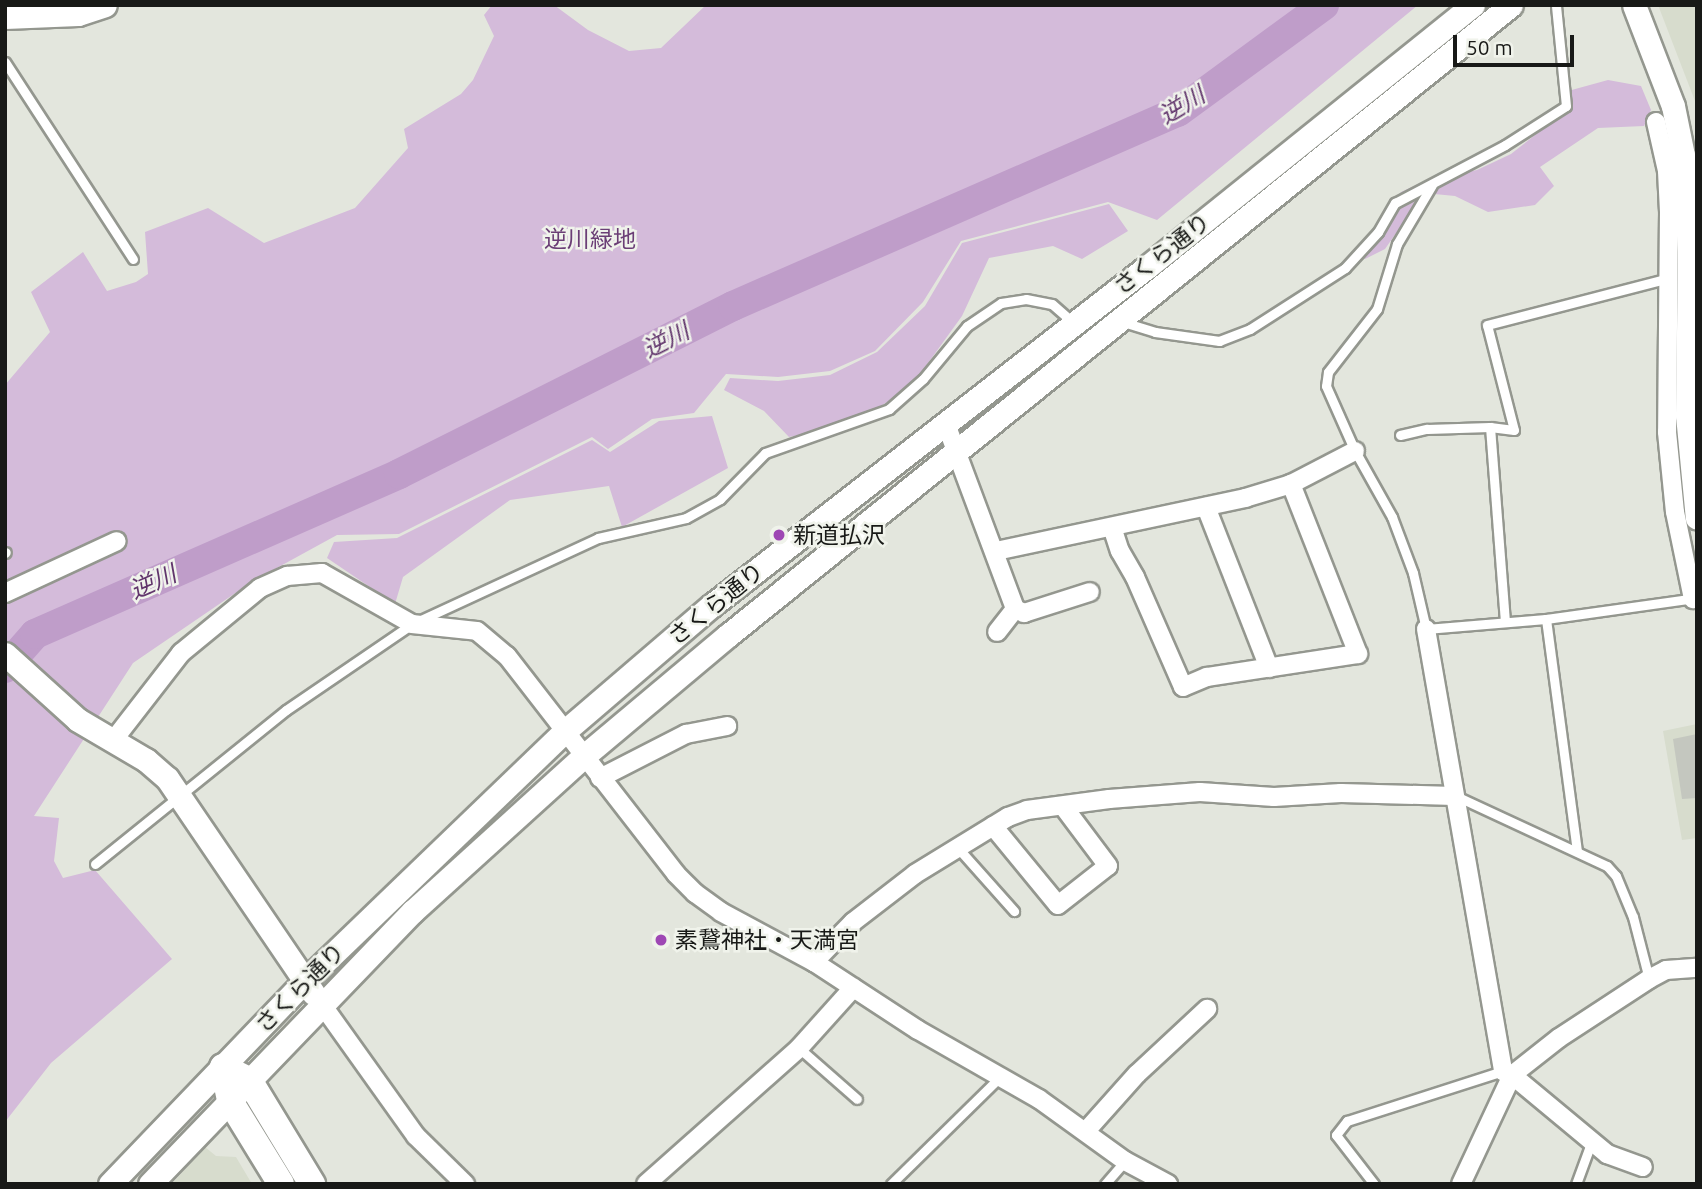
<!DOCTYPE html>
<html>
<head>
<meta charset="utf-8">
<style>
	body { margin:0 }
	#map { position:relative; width:1702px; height:1189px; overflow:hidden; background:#e3e6dd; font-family:Ubuntu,"Noto Sans JP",sans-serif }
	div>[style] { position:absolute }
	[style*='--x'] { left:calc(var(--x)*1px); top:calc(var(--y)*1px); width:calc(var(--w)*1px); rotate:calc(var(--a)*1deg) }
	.built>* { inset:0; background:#d7dccd }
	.green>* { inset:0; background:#d4bbda }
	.river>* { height:30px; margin:-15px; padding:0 15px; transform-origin:15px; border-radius:15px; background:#bf9dc9 }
	.building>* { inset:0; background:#c4c7bf }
	.roads { filter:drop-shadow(2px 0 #94978f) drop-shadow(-2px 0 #94978f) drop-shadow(0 2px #94978f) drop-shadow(0 -2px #94978f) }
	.service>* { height:9px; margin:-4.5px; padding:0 4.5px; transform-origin:4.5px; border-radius:4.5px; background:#fff }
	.minor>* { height:18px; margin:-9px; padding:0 9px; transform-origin:9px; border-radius:9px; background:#fff }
	.tertiary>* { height:23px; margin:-11.5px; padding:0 11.5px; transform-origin:11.5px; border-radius:11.5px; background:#fff }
	.secondary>* { height:26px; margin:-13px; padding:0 13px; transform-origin:13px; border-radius:13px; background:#fff }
	.dots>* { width:19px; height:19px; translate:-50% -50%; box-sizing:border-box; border:4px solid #f0f3eb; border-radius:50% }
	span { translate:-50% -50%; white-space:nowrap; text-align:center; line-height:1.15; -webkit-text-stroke:5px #f0f3eb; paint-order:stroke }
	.park-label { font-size:23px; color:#6b3e76 }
	.street-label { font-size:23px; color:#181917 }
	.poi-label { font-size:23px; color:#181917 }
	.left { translate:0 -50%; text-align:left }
	.water-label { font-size:24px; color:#61356c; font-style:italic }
	.frame { position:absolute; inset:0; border:7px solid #181917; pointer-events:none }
	.scale { position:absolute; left:1453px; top:35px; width:121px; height:32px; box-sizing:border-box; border:4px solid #181917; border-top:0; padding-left:9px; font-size:21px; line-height:24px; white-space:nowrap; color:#181917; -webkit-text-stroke:5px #f0f3eb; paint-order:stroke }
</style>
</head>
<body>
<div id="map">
	<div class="built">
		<div style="clip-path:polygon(1658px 5px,1697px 5px,1697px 102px,1695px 101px)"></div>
		<div style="clip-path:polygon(1697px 724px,1697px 838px,1682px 840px,1663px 731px)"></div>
		<div style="clip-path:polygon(205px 1147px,216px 1156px,236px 1157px,252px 1184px,172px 1184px)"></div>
	</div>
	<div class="green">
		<div style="clip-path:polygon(492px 5px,554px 5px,588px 30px,629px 51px,661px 48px,706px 5px,1418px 5px,1157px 220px,1108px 202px,961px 241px,923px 302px,875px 351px,830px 371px,778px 377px,726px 374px,694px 413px,652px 419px,608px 449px,592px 437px,399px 534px,337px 535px,253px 581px,133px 663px,34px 816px,59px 818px,54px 861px,63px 878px,95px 870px,172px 959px,51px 1063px,5px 1122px,5px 385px,50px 332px,31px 292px,83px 252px,107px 291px,136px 282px,148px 274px,145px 232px,208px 208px,264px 243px,355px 208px,408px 148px,404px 129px,461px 94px,473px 80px,494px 36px,484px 15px)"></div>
		<div style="clip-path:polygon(1608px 80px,1641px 86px,1651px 110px,1644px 126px,1598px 128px,1540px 167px,1554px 186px,1535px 205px,1488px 212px,1455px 196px,1424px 193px,1385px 249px,1365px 259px,1356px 251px,1401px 192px,1425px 181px,1477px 170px,1511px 154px,1549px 124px,1568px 91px)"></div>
		<div style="clip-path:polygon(1109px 204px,1128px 231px,1082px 259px,1053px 246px,989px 258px,962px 316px,910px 388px,850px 425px,789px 437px,764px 411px,724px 390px,730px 378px,778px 381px,830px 375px,877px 352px,925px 306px,962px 243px)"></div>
		<div style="clip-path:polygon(712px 416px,728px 468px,622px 527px,609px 486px,510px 500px,403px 577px,395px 604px,327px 558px,334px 542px,397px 538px,592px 440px,610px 452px,659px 421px)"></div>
	</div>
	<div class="river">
		<div style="--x:5;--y:668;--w:45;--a:-48.6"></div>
		<div style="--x:35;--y:634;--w:398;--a:-23.7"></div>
		<div style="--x:399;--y:474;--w:374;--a:-26.7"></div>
		<div style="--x:733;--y:306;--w:485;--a:-23.6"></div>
		<div style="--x:1178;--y:112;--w:181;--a:-36.2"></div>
	</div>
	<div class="building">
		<div style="clip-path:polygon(1697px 734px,1697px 798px,1682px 799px,1673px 739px)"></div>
	</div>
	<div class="roads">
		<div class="service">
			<div style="--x:5;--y:62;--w:235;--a:57"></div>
			<div style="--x:1432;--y:185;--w:69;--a:120.7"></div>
			<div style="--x:1397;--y:244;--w:68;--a:107.1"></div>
			<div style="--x:1377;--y:309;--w:80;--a:127.9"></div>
			<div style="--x:1328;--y:372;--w:14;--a:98"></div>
			<div style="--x:1326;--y:386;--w:71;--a:66"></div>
			<div style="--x:1355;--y:451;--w:76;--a:60.7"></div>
			<div style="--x:1392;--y:517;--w:60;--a:69.4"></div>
			<div style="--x:1413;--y:573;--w:57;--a:76.9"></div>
			<div style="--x:1426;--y:629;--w:120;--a:-4.8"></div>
			<div style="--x:1546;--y:619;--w:150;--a:-8"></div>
			<div style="--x:1123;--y:322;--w:34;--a:17"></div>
			<div style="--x:1155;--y:332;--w:65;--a:8"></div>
			<div style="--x:1219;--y:341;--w:33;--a:-21"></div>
			<div style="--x:1250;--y:329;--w:113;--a:-32.7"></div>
			<div style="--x:1345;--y:268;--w:49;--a:-47.5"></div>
			<div style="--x:1378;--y:232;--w:34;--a:-60"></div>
			<div style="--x:1395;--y:203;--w:124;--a:-27.8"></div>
			<div style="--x:1505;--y:145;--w:72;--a:-32.6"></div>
			<div style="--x:1566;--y:106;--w:101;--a:-95.7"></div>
			<div style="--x:1490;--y:427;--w:24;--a:7"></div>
			<div style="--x:1514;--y:430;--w:108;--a:-104.4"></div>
			<div style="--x:1487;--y:325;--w:188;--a:-14.5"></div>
			<div style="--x:1400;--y:435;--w:28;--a:-13"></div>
			<div style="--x:1427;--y:429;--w:63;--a:-1.8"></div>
			<div style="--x:1490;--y:427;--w:194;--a:85.6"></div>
			<div style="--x:5;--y:553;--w:1;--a:-45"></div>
			<div style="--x:1546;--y:619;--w:234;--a:82.4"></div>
			<div style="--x:1456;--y:796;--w:166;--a:24.9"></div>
			<div style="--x:1607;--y:866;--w:13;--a:48"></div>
			<div style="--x:1616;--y:876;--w:44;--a:67.5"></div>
			<div style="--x:1633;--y:917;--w:64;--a:75.5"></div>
			<div style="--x:957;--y:847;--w:86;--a:48.3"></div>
			<div style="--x:95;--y:864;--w:245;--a:-38.9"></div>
			<div style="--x:286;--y:710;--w:153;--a:-34.3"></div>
			<div style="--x:412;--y:624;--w:205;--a:-24.8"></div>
			<div style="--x:598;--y:538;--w:90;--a:-12.8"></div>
			<div style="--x:686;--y:518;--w:39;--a:-29"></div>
			<div style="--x:720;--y:499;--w:64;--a:-45.6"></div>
			<div style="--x:765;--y:453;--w:132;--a:-19.5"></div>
			<div style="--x:889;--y:409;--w:45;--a:-41.4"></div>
			<div style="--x:923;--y:379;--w:69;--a:-50.3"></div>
			<div style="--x:967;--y:326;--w:41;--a:-34.1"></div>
			<div style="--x:1001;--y:303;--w:25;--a:-9"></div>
			<div style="--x:1026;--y:299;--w:26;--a:11"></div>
			<div style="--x:1052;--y:304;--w:29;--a:41"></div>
			<div style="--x:799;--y:1048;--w:77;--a:41.3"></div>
			<div style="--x:891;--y:1184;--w:153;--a:-44.5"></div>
			<div style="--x:1105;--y:1184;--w:30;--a:-49"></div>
			<div style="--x:1374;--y:1184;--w:62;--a:-127.8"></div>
			<div style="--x:1336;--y:1135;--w:18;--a:-52"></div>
			<div style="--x:1347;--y:1121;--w:164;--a:-17.8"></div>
			<div style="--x:1576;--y:1184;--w:44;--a:-69.9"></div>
		</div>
		<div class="minor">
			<div style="--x:1656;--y:122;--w:50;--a:77.3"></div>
			<div style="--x:1667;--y:171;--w:41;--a:87.2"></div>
			<div style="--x:1669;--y:212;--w:220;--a:90.5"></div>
			<div style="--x:1667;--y:432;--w:80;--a:84.3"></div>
			<div style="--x:1675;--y:512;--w:89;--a:78.3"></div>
			<div style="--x:946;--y:424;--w:197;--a:69.5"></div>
			<div style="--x:1015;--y:609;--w:29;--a:128"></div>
			<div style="--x:1206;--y:507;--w:173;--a:68.6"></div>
			<div style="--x:1112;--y:527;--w:25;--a:72"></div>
			<div style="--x:1120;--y:551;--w:30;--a:60"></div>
			<div style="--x:1135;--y:577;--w:120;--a:66.4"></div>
			<div style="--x:1183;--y:687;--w:26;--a:-23"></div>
			<div style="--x:1207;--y:677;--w:153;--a:-8.7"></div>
			<div style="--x:1358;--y:654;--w:183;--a:-111.5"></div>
			<div style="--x:996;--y:551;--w:255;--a:-12"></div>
			<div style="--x:1245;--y:498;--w:48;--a:-16.9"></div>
			<div style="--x:1291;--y:484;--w:72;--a:-27.3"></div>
			<div style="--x:5;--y:593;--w:123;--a:-24.9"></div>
			<div style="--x:1015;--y:609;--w:10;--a:24"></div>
			<div style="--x:1024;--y:613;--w:69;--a:-17.7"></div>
			<div style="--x:1426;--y:629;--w:449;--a:80.1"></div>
			<div style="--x:1503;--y:1071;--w:10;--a:24"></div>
			<div style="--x:1512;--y:1075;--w:124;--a:39.7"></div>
			<div style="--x:1607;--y:1154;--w:38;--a:20"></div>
			<div style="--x:112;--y:742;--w:113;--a:-52.2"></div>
			<div style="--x:181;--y:653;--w:102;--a:-39.4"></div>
			<div style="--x:260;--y:588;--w:30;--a:-24"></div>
			<div style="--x:287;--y:576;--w:35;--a:-5"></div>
			<div style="--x:322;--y:573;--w:103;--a:29.5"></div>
			<div style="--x:412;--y:624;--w:65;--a:6.1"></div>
			<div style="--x:477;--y:631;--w:39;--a:40"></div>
			<div style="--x:507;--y:656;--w:276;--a:52.2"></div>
			<div style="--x:676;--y:874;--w:27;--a:45"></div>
			<div style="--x:695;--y:893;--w:32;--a:36"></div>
			<div style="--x:721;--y:912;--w:106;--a:28.3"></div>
			<div style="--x:814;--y:962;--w:124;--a:33.2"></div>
			<div style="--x:918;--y:1030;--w:139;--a:29.7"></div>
			<div style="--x:1039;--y:1099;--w:106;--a:35.8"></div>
			<div style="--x:1125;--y:1161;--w:49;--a:28.1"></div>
			<div style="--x:600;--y:778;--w:97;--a:-27.1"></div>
			<div style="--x:686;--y:734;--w:42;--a:-11"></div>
			<div style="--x:993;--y:826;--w:102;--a:50.6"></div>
			<div style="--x:1058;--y:905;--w:63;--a:-38"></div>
			<div style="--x:1108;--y:866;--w:75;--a:-126.9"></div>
			<div style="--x:814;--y:962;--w:56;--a:-45.7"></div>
			<div style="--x:853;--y:922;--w:78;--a:-37.7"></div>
			<div style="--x:915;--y:874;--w:109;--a:-31.5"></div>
			<div style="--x:1008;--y:817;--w:20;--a:-20"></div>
			<div style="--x:1027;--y:810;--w:83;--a:-7.6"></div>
			<div style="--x:1109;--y:799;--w:91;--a:-4.4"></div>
			<div style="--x:1200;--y:792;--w:74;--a:3.9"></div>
			<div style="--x:1274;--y:797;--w:67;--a:-3.4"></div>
			<div style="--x:1341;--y:793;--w:113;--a:1.5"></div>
			<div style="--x:321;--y:1003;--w:163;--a:54.5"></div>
			<div style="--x:416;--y:1136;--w:69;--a:44.4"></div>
			<div style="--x:1086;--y:1131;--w:76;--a:-48.2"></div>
			<div style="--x:1137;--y:1074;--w:96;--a:-42.9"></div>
			<div style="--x:646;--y:1184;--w:205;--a:-41.6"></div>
			<div style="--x:799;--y:1048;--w:81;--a:-48"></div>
			<div style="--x:1461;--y:1184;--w:120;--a:-64.9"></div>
			<div style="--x:1512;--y:1075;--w:60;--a:-38.2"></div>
			<div style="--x:1559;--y:1038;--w:108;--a:-33.2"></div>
			<div style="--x:1649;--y:979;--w:19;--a:-28"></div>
			<div style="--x:1666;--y:970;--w:31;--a:-4"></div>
		</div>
		<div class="tertiary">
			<div style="--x:1634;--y:5;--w:108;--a:68.9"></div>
			<div style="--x:1673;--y:106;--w:50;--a:78.5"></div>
			<div style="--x:1683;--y:155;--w:96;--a:86.4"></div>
			<div style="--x:1689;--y:251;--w:164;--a:90.7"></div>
			<div style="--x:1687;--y:415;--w:103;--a:84.5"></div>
			<div style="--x:5;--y:17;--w:73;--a:-2.4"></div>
			<div style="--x:78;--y:14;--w:28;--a:-18"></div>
			<div style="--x:5;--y:654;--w:98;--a:42.1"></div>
			<div style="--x:78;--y:720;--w:79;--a:30.5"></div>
			<div style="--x:146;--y:760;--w:28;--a:41"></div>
			<div style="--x:167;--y:778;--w:260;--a:55.8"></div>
			<div style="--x:110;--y:1184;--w:280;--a:-46.2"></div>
			<div style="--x:304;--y:982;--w:362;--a:-43.9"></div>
			<div style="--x:565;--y:731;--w:192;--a:-40.6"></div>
			<div style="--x:711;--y:606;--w:552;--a:-37.87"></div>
			<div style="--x:1147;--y:267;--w:418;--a:-38.8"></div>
			<div style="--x:150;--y:1184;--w:379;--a:-46.1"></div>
			<div style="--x:413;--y:911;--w:231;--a:-42.2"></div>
			<div style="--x:584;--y:756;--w:187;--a:-40"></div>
			<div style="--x:727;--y:636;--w:1006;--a:-38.83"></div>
		</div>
		<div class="secondary">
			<div style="--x:223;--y:1067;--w:29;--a:27"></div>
			<div style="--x:249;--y:1080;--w:122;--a:58.8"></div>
			<div style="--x:223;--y:1067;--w:35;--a:78"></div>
			<div style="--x:230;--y:1101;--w:97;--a:58.4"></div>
		</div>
	</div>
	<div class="dots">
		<div style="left:779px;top:535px;background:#9e47b4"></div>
		<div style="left:661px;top:940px;background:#9e47b4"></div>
	</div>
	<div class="park-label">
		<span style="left:590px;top:239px">逆川緑地</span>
	</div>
	<div class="street-label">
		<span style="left:1162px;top:254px;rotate:-38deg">さくら通り</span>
		<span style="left:716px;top:604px;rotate:-39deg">さくら通り</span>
		<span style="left:300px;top:988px;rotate:-45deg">さくら通り</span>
	</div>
	<div class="poi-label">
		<span class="left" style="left:793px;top:535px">新道払沢</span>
		<span class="left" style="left:675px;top:940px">素鵞神社・天満宮</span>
	</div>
	<div class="water-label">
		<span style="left:1182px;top:105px;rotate:-31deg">逆川</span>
		<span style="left:666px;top:340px;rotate:-27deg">逆川</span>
		<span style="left:153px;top:582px;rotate:-24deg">逆川</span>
	</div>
	<div class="frame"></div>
	<div class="scale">50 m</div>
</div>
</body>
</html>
